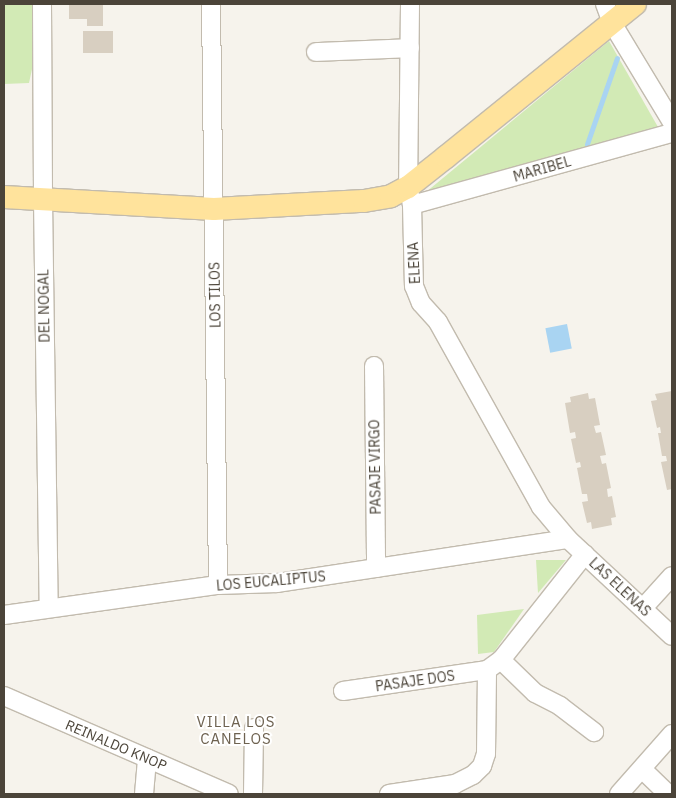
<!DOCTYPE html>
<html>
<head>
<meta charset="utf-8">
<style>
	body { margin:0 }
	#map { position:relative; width:676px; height:798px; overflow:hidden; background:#f6f3ec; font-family:"IBM Plex Sans",sans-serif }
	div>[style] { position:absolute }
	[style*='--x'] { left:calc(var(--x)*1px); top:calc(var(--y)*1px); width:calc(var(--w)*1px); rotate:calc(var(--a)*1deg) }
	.green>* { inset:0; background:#d2eab5 }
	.water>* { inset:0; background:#a9d4f2; transform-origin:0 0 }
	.stream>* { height:5px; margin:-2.5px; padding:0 2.5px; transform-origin:2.5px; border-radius:2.5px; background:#a9d4f2 }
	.building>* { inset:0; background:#d8cfc1; transform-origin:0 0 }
	.roads { filter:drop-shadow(1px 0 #c2bbae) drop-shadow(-1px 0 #c2bbae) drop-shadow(0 1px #c2bbae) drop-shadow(0 -1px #c2bbae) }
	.minor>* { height:18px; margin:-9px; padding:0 9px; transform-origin:9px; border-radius:9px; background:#fff }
	.major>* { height:22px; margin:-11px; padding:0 11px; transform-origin:11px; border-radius:11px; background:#ffe39c }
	span { translate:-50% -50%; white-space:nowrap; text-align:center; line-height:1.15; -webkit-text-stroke:4px #fff; paint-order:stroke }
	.street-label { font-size:14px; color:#4b4439 }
	.neighbourhood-label { font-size:15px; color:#6e6250; letter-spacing:1px }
	.frame { position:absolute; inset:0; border:5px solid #4b4439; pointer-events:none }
</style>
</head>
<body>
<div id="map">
	<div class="green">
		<div style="clip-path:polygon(4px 4px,33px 4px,34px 60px,29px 83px,4px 84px)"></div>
		<div style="clip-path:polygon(609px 41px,658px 127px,420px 197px)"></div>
		<div style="clip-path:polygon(536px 560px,566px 560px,538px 593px)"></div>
		<div style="clip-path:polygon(524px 609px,494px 652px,478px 654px,477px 615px)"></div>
	</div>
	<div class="water">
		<div style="left:567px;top:324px;width:25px;height:22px;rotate:79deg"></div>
	</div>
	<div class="stream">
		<div style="--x:587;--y:144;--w:91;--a:-70.8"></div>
	</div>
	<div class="building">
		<div style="clip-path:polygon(69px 4px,103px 4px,103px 26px,87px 26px,87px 19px,69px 19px)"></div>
		<div style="left:83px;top:31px;width:30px;height:22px"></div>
		<div style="clip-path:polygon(672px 391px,672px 489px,667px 490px,661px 462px,667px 461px,666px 456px,662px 456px,658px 433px,661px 433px,660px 427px,657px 428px,651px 401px,657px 400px,655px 394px)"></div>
		<div style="clip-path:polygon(588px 393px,589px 399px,595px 398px,600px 425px,594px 426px,596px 433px,601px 432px,606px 455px,600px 456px,602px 464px,606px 463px,611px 488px,607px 489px,608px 497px,612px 496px,616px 517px,611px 518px,612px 525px,592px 529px,591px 522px,587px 523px,582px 502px,588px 501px,587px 494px,582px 494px,577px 468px,581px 467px,580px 462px,576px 463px,571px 439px,576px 438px,575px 432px,570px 433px,565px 403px,571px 402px,570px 397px)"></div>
	</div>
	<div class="roads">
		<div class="minor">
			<div style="--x:42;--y:4;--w:195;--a:89.7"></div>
			<div style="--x:43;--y:199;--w:409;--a:89.2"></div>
			<div style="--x:211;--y:4;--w:581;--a:89.31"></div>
			<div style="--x:410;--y:4;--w:183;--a:90.6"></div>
			<div style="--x:408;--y:187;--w:18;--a:77"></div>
			<div style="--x:412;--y:205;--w:81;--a:88.6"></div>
			<div style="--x:414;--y:286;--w:18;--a:68"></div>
			<div style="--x:421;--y:303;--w:25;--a:48"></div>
			<div style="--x:438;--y:322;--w:212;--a:60.9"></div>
			<div style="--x:541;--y:507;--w:42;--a:49.8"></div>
			<div style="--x:568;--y:539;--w:142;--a:43"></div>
			<div style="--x:605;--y:4;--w:20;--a:70"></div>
			<div style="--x:612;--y:23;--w:116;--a:58.8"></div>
			<div style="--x:316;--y:52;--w:94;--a:-2.4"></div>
			<div style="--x:412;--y:205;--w:270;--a:-15.5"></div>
			<div style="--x:374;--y:366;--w:202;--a:89.4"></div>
			<div style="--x:643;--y:608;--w:43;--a:-47.8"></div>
			<div style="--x:4;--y:615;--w:216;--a:-8"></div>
			<div style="--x:218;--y:585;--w:59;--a:-1.9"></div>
			<div style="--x:277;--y:583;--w:294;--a:-8.6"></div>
			<div style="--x:501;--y:660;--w:47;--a:44.1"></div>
			<div style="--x:535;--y:693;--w:28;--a:27"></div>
			<div style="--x:560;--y:706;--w:43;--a:37.4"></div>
			<div style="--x:343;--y:691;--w:146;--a:-8.3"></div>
			<div style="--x:4;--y:696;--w:245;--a:23.5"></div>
			<div style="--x:642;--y:769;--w:36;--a:44"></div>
			<div style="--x:144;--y:794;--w:36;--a:-85"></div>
			<div style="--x:253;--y:794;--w:66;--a:-89.1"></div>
			<div style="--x:389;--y:794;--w:67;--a:-8.6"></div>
			<div style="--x:455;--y:784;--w:20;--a:-27"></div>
			<div style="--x:473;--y:775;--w:13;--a:-45"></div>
			<div style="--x:482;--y:766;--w:13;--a:-72"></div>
			<div style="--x:486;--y:754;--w:84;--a:-89.3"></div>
			<div style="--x:487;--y:670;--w:17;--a:-36"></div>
			<div style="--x:501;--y:660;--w:135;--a:-51.6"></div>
			<div style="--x:619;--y:794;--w:80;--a:-48.5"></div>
		</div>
		<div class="major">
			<div style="--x:4;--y:197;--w:210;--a:3.3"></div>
			<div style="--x:214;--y:209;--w:150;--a:-3.1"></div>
			<div style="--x:364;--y:201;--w:27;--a:-10"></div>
			<div style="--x:391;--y:196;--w:19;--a:-28"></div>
			<div style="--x:408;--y:187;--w:48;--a:-38.3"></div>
			<div style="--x:446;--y:157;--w:243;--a:-39"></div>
		</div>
	</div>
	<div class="street-label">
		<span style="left:542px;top:169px;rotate:-16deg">MARIBEL</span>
		<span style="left:414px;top:263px;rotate:-93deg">ELENA</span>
		<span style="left:215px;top:295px;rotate:-91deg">LOS TILOS</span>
		<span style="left:44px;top:306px;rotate:-91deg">DEL NOGAL</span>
		<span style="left:375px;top:467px;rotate:-91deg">PASAJE VIRGO</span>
		<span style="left:271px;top:581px;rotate:-5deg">LOS EUCALIPTUS</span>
		<span style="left:620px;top:587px;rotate:43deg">LAS ELENAS</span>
		<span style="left:415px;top:681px;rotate:-8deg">PASAJE DOS</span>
		<span style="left:116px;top:745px;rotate:23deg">REINALDO KNOP</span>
	</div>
	<div class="neighbourhood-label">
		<span style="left:236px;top:730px">VILLA LOS<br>CANELOS</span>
	</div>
	<div class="frame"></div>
</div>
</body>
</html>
